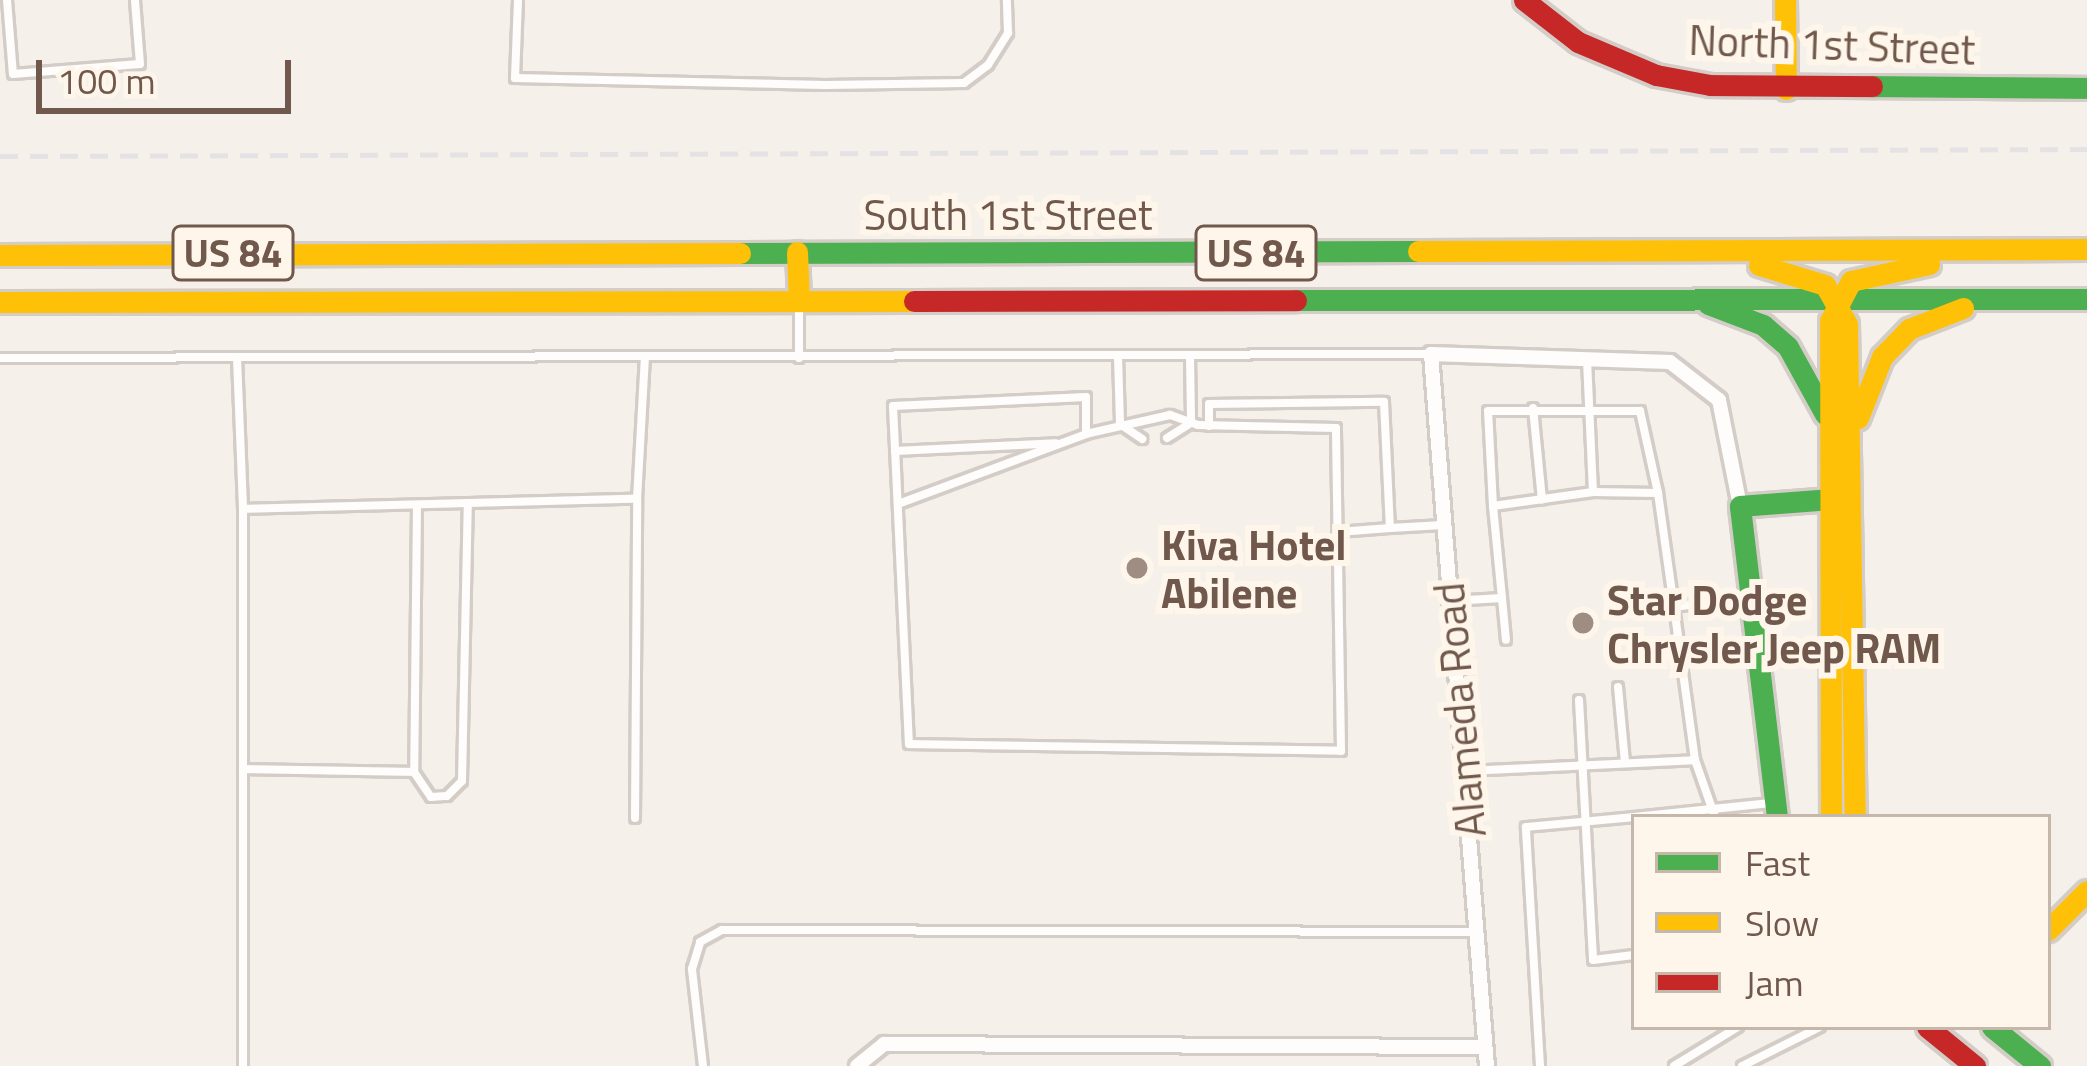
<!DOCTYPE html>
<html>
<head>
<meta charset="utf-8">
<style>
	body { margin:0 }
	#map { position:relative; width:2087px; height:1066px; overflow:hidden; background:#f5f0e9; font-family:"Titillium Web",sans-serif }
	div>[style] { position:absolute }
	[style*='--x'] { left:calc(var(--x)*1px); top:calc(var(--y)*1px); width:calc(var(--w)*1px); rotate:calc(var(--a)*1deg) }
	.roads { filter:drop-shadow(3px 0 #d4cdc7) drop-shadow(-3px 0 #d4cdc7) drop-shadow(0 3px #d4cdc7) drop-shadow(0 -3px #d4cdc7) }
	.lane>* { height:8px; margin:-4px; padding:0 4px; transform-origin:4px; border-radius:4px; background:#fefdfc }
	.street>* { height:14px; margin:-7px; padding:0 7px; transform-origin:7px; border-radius:7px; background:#fefdfc }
	.fast>* { height:21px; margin:-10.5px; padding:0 10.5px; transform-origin:10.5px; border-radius:10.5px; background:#4caf50 }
	.slow>* { height:21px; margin:-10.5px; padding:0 10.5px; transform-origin:10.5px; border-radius:10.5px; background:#ffc107 }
	.jam>* { height:21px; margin:-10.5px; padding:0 10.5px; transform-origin:10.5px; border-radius:10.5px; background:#c62828 }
	.rail>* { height:4.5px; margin-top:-2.25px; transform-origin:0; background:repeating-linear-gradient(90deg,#e4e2e4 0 18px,transparent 0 30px) }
	.dots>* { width:33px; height:33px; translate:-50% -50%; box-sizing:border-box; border:6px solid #fef6ea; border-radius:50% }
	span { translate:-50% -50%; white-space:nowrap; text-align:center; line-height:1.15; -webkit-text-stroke:12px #fef6ea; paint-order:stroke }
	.shield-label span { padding:3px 9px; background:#fef6ea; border:3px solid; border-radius:9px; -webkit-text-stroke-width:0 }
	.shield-label { font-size:39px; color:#71584c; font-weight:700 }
	.street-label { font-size:42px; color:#71584c }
	.poi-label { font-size:42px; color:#71584c; font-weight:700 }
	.left { translate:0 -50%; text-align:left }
	.legend { position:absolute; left:1631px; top:814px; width:420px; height:216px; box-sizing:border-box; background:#fef6ea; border:3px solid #c6b7ab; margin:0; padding:15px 21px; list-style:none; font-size:36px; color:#71584c }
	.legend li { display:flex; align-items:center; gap:24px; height:60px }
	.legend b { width:60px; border:3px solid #c6b7ab }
	.scale { position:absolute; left:36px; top:60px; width:255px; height:54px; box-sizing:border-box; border:6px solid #71584c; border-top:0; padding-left:15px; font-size:36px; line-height:42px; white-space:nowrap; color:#71584c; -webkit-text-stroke:9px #fef6ea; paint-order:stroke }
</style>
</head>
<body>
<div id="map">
	<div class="roads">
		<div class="lane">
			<div style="--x:7;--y:0;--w:74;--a:85.4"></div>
			<div style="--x:13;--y:74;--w:127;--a:-4.5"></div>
			<div style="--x:140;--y:64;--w:64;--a:-94.5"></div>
			<div style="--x:518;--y:0;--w:78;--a:92.2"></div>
			<div style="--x:515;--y:78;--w:310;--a:1.3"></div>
			<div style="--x:825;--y:85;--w:139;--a:-0.8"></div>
			<div style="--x:964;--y:83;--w:30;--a:-37"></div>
			<div style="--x:988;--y:65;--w:38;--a:-58"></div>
			<div style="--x:1008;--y:33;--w:33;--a:-92"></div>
			<div style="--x:1118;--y:356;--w:68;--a:88.3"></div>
			<div style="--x:1120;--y:424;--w:27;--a:34"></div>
			<div style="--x:1190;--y:356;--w:67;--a:89.1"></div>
			<div style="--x:0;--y:358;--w:1429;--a:-0.16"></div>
			<div style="--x:237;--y:358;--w:151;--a:87.7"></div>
			<div style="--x:243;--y:509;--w:394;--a:-1.5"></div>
			<div style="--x:637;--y:499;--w:141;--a:-86.8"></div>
			<div style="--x:799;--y:358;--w:51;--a:-90"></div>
			<div style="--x:1533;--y:408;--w:92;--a:84.4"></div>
			<div style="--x:1209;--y:426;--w:22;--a:-90"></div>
			<div style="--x:1209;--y:404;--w:175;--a:-0.7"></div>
			<div style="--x:1384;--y:402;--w:126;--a:87.3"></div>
			<div style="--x:1390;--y:528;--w:53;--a:-3.2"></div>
			<div style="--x:1167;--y:438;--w:26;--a:-32"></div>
			<div style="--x:895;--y:451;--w:161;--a:-2.8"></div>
			<div style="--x:1593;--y:492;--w:65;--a:0.9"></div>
			<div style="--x:1658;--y:493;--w:115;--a:82"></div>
			<div style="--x:898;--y:504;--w:201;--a:-20.4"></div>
			<div style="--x:1086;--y:434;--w:37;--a:-90"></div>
			<div style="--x:1086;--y:397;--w:193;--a:177.3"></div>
			<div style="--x:893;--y:406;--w:338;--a:87.3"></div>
			<div style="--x:909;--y:744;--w:432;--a:0.9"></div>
			<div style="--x:1341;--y:751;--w:323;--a:-90.9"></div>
			<div style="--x:1336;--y:428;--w:138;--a:-178.8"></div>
			<div style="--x:1198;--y:425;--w:30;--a:-160"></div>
			<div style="--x:1170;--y:415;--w:86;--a:167.3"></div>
			<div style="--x:417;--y:505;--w:267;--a:90.6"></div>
			<div style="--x:414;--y:772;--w:30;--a:56"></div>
			<div style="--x:431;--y:797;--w:16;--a:-4"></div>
			<div style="--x:447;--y:796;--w:21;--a:-45"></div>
			<div style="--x:462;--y:781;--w:278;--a:-88.8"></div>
			<div style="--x:1493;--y:506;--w:95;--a:-93"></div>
			<div style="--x:1488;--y:411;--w:152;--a:0"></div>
			<div style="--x:1640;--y:411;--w:84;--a:77.6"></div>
			<div style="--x:243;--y:509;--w:557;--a:90"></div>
			<div style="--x:1338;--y:532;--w:52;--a:-4.4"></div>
			<div style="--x:1502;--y:598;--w:42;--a:84.6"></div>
			<div style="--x:1451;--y:601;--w:51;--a:-3.4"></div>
			<div style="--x:1502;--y:598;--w:92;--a:-95.6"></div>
			<div style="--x:1493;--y:506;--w:101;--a:-8"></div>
			<div style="--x:1593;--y:492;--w:134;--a:-92.6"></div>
			<div style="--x:1618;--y:687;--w:76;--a:84.7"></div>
			<div style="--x:1579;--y:700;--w:260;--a:86.9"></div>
			<div style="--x:1593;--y:960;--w:41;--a:-7"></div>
			<div style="--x:1695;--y:760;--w:154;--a:-97.8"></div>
			<div style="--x:1674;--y:607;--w:72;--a:-8"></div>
			<div style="--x:243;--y:769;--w:171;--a:1"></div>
			<div style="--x:1465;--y:771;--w:230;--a:-2.7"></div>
			<div style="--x:1695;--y:760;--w:60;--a:70.7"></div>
			<div style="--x:1634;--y:817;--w:140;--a:-5.8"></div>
			<div style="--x:635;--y:818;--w:319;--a:-89.6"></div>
			<div style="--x:703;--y:1066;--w:98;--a:-96.5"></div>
			<div style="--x:692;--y:969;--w:28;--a:-73"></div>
			<div style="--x:700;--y:942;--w:25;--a:-29"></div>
			<div style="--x:722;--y:930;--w:753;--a:0.15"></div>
			<div style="--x:1540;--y:1066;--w:239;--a:-93.4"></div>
			<div style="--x:1526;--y:827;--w:108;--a:-5.3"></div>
			<div style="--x:1674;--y:1066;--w:75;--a:-31.4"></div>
			<div style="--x:1742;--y:1066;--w:87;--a:-26.6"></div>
		</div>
		<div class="street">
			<div style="--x:857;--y:1066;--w:35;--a:-39"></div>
			<div style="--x:884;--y:1044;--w:601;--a:0.29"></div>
			<div style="--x:1487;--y:1066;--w:714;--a:-94.5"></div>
			<div style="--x:1431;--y:354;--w:239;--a:1.9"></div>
			<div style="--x:1670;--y:362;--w:62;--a:37.8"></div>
			<div style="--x:1719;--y:400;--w:108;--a:78.8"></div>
		</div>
		<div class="fast">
			<div style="--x:1872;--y:86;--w:215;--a:0.5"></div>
			<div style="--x:740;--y:253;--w:678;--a:-0.17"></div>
			<div style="--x:1296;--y:300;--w:791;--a:-0.07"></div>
			<div style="--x:1708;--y:304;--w:59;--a:20.9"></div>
			<div style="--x:1763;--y:325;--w:33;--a:41"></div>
			<div style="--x:1788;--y:347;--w:77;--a:61.1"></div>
			<div style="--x:1777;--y:817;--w:313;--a:-96.8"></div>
			<div style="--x:1740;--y:506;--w:104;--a:-4.4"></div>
			<div style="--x:1992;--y:1027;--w:62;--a:39.1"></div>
		</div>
		<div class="slow">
			<div style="--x:1785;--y:0;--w:89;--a:89.4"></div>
			<div style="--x:1418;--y:251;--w:669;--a:-0.17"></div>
			<div style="--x:797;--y:252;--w:48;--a:87.6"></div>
			<div style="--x:0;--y:255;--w:740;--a:-0.15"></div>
			<div style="--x:1759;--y:265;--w:69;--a:16.9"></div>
			<div style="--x:1825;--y:285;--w:45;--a:60.6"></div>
			<div style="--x:1847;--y:324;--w:493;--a:89.1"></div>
			<div style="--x:0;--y:302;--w:914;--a:-0.06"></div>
			<div style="--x:1858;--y:418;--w:66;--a:-68.5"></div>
			<div style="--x:1882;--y:357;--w:39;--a:-46"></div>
			<div style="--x:1909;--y:329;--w:58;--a:-21.3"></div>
			<div style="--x:1831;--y:817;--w:496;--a:-90.1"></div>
			<div style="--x:1830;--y:321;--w:45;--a:-62.3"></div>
			<div style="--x:1851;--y:281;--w:80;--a:-12.3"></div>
			<div style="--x:2048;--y:930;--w:55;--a:-45"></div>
		</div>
		<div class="jam">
			<div style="--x:1524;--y:0;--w:68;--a:37.9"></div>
			<div style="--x:1578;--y:42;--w:85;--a:22.9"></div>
			<div style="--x:1656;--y:75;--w:55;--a:10.5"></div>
			<div style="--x:1710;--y:85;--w:162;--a:0.4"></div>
			<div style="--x:914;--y:301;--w:382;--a:-0.1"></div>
			<div style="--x:1927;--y:1027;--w:62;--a:39.1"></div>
		</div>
	</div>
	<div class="rail">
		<div style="--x:0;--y:156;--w:2087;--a:-0.19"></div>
	</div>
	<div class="dots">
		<div style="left:1137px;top:568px;background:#9f8d83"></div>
		<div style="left:1583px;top:623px;background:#9f8d83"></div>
	</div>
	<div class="shield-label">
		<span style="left:233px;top:253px">US 84</span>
		<span style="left:1256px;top:253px">US 84</span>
	</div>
	<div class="street-label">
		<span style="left:1832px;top:44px;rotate:2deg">North 1st Street</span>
		<span style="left:1008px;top:214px">South 1st Street</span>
		<span style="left:1459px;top:710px;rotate:-95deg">Alameda Road</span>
	</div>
	<div class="poi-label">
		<span class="left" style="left:1161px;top:568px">Kiva Hotel<br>Abilene</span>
		<span class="left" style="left:1607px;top:623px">Star Dodge<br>Chrysler Jeep RAM</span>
	</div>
	<ul class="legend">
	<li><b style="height:15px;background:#4caf50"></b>Fast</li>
	<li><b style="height:15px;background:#ffc107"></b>Slow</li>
	<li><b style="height:15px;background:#c62828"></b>Jam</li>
	</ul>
	<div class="scale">100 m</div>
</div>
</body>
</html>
